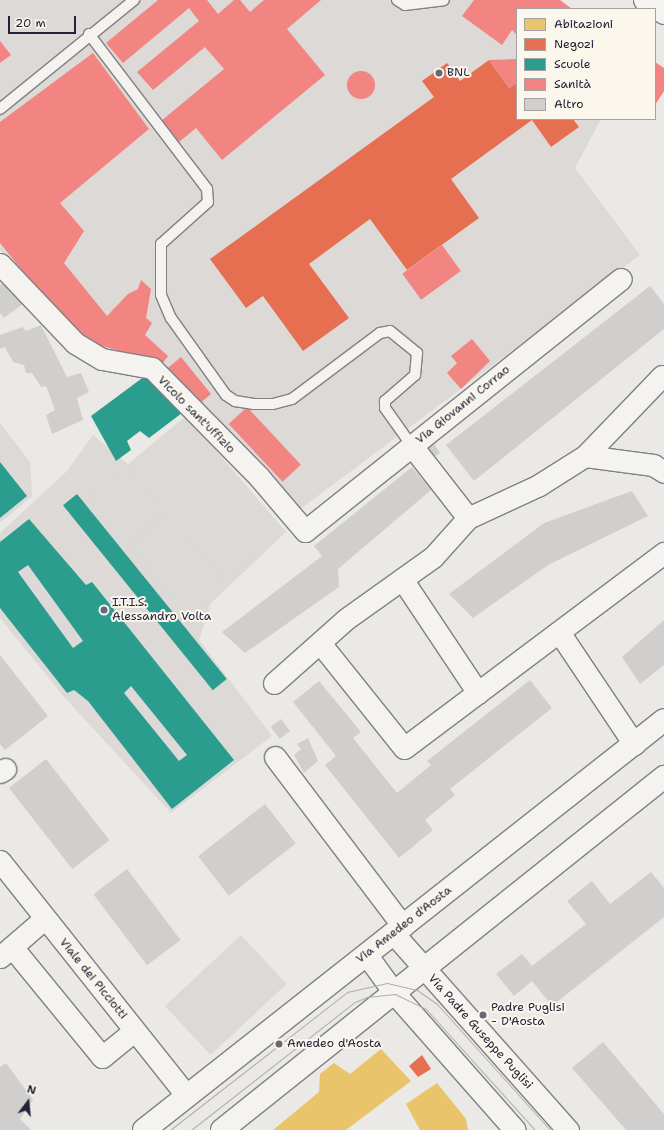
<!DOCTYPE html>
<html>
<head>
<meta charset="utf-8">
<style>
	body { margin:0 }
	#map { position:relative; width:664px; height:1130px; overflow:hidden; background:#ebe9e5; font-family:"Shantell Sans",sans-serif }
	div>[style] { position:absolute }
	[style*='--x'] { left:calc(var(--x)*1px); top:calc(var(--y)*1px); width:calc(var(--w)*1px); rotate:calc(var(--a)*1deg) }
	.built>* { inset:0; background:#dcd9d6 }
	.green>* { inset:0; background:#dcdad6; transform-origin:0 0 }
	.homes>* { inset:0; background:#e9c46a }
	.shops>* { inset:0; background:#e76f51 }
	.schools>* { inset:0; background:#2a9d8f; transform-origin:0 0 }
	.health>* { inset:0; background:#f28482; transform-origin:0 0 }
	.round { border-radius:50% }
	.building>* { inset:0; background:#d1cfcd; transform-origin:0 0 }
	.roads { filter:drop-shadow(1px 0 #818083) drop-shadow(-1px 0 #818083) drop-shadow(0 1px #818083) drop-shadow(0 -1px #818083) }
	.service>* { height:10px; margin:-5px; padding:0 5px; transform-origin:5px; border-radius:5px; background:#f4f3ef }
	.minor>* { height:21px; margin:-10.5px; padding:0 10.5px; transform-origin:10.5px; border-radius:10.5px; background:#f4f3ef }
	.tertiary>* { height:22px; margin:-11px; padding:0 11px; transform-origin:11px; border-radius:11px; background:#f4f3ef }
	.secondary>* { height:22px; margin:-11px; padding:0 11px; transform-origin:11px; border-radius:11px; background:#f4f3ef }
	.tram>* { height:1px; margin:-0.5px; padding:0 0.5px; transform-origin:0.5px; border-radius:0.5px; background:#afaeae }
	.dots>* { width:11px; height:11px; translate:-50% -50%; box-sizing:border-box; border:2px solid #fbf7ec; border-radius:50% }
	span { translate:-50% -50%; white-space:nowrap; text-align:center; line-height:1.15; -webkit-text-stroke:4px #fbf7ec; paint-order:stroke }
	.poi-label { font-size:12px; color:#22223b }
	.left { translate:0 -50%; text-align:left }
	.street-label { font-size:12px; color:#22223b }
	.legend { position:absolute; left:516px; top:8px; width:140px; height:112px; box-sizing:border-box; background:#fbf7ec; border:1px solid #a4a2a5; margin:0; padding:5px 7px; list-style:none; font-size:12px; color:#22223b }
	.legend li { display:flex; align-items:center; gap:8px; height:20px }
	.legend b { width:20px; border:1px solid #a4a2a5 }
	.north { position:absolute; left:8px; top:1082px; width:40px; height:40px; -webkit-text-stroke:3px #fbf7ec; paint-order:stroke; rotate:16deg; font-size:11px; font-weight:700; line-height:16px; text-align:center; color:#22223b }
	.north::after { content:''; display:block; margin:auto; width:14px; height:18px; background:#22223b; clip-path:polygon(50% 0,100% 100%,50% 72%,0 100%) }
	.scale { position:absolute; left:8px; top:16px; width:68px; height:18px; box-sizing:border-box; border:2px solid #22223b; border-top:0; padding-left:5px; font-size:12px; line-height:14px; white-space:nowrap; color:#22223b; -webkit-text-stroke:3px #fbf7ec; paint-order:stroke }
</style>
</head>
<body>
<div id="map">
	<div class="built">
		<div style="clip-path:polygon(0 0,560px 0,572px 9px,517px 9px,517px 119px,601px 119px,575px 168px,640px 255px,303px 507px,297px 508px,199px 409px,66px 327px,0 250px)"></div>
		<div style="clip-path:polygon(186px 416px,286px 532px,211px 603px,199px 640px,272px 736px,171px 813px,65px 698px,0 618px,0 533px,67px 471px,93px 435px,128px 464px)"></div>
		<div style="clip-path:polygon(0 423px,30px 462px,32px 496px,0 523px)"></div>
	</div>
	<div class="green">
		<div style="clip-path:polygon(186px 416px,286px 532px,227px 582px,182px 530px,228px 587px,187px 620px,128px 547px,168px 514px,127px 467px)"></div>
		<div style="left:126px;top:469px;width:57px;height:52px;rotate:50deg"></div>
		<div style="left:241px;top:935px;width:67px;height:104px;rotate:47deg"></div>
	</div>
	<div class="homes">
		<div style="clip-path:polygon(381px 1049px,411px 1081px,346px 1130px,273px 1130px,319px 1092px,320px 1074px,334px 1063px,350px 1074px)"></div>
		<div style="clip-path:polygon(437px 1083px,466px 1119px,468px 1130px,420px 1130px,406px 1104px)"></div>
	</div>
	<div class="shops">
		<div style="clip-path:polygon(489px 60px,509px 88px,517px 83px,517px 119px,573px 119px,579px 127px,551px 147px,532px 120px,451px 179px,479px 218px,407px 270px,370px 219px,309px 264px,349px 318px,303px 351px,263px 296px,246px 308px,210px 259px,434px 97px,422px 81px,447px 63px,460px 81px)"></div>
		<div style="clip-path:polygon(422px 1055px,431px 1069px,418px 1077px,409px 1066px)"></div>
	</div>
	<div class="schools">
		<div style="clip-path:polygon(149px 373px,182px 413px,149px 438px,140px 431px,127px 441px,131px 450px,116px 461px,91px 416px)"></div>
		<div style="clip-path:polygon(0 462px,27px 496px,0 518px)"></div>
		<div style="left:77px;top:494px;width:238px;height:18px;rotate:51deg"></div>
		<div style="clip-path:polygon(evenodd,29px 519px,86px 585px,92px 582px,234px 760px,172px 809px,88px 701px,74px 690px,67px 693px,0 608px,0 542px,29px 519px,28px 565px,83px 641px,73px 648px,18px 572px,28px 565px,29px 519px,131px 686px,187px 755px,179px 761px,124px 693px,131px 686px)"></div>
	</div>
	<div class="health">
		<div style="clip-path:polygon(158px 0,207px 0,218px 14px,234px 0,240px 0,250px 12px,264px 0,321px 0,287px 29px,325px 75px,222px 160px,196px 128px,179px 142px,161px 121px,224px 69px,205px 47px,153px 90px,137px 72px,199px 21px,189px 8px,123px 63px,106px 43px)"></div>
		<div style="clip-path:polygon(474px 0,560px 0,572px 9px,517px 9px,517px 35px,512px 30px,502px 45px,462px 16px)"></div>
		<div style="clip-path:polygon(0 41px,11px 55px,0 63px)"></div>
		<div style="clip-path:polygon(93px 53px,149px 129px,60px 203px,84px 231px,64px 263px,107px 316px,128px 294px,138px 289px,141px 280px,151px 289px,146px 318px,152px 323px,145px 335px,168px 356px,163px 363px,102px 346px,78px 333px,66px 325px,0 243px,0 122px)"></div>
		<div style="clip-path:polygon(517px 59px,517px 83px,509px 88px,489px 60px)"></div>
		<div style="clip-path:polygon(655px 62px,664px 68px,664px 91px,655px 105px)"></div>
		<div class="round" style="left:347px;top:71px;width:28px;height:28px"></div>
		<div style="left:442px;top:245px;width:32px;height:49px;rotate:54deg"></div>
		<div style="clip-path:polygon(472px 339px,490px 361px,461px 389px,447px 373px,457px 363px,451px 356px)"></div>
		<div style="clip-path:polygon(181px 357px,211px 394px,198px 405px,163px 372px)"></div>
		<div style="left:247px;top:407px;width:79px;height:25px;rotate:47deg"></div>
	</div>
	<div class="building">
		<div style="clip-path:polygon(4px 282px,24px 303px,4px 318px,0 313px,0 285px)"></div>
		<div style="clip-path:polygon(650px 286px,664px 304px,664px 329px,474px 481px,446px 445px)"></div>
		<div style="clip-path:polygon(41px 325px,67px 377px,81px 373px,89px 392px,77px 398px,83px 420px,52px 434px,46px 415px,55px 410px,46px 386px,41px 387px,32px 373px,26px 373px,24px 365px,13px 362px,5px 347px,0 349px,0 335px,23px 327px,26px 331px)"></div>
		<div style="clip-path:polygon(429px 436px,440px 453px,431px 459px,419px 444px)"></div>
		<div style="clip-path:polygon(412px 467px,431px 490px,338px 569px,339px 587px,245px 653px,222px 632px,322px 556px,314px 546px)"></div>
		<div style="clip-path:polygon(632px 491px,648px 516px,548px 565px,473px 618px,449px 594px,544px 523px)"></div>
		<div style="clip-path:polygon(664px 620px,664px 665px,640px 684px,622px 657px)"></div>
		<div style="clip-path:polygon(0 655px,48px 716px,5px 750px,0 744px)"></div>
		<div style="clip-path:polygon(530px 680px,552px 708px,450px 789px,455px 795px,425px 820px,433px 830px,399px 858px,325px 765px,336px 756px,293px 702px,319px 681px,361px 732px,353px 738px,397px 793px,431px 765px,427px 761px)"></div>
		<div style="left:281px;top:719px;width:15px;height:13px;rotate:53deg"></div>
		<div style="clip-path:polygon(308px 738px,318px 761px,304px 773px,294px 755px,301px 749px,297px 744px)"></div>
		<div style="left:46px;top:759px;width:103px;height:47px;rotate:52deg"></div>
		<div style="left:265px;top:804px;width:50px;height:85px;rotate:52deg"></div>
		<div style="left:127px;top:869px;width:89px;height:42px;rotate:53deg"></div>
		<div style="clip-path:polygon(651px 872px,664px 888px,664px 917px,552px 1006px,532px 981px,514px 996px,496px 974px,522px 954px,532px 966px,586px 924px,567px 901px,592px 881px,610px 904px)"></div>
		<div style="clip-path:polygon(603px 1042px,664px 1114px,664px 1130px,626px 1130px,572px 1068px)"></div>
		<div style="clip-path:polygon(6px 1063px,33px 1100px,20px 1119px,31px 1130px,0 1130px,0 1067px)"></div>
	</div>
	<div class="roads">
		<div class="service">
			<div style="--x:397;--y:0;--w:9;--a:32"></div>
			<div style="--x:405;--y:5;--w:39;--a:-7"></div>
			<div style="--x:89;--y:34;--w:195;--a:52.7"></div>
			<div style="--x:207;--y:189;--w:13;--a:86"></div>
			<div style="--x:208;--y:202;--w:63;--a:138.2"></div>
			<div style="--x:161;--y:244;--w:51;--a:90"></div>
			<div style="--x:161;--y:295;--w:25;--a:67"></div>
			<div style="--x:171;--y:318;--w:95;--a:54.5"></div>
			<div style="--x:226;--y:395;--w:11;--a:34"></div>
			<div style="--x:235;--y:401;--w:19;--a:9"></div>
			<div style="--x:254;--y:404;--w:19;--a:0"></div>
			<div style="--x:273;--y:404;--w:20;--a:-15"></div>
			<div style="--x:292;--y:399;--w:110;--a:-36.9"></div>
			<div style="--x:380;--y:333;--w:10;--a:-11"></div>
			<div style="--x:390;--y:331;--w:35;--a:39"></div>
			<div style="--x:417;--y:353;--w:22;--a:95"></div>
			<div style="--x:415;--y:375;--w:40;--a:139"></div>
			<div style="--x:385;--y:401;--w:7;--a:90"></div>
			<div style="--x:385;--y:408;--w:47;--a:54.6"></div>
			<div style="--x:0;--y:109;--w:173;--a:-39.1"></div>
		</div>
		<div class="minor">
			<div style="--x:0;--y:264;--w:109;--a:46.5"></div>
			<div style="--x:75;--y:343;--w:31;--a:31"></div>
			<div style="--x:102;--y:359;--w:51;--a:10.2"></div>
			<div style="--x:152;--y:368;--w:153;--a:45.5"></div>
			<div style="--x:259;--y:477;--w:71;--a:49.6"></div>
			<div style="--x:305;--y:531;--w:404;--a:-38.6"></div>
			<div style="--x:412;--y:446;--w:91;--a:52.1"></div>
			<div style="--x:585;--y:456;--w:111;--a:-46.1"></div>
			<div style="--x:402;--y:579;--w:137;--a:56.3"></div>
			<div style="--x:559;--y:632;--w:135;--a:56.2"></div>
			<div style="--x:320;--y:643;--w:134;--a:51.3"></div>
			<div style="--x:404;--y:748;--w:325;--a:-36.9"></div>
			<div style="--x:274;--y:683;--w:96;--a:-41.6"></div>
			<div style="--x:346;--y:619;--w:107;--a:-35.5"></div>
			<div style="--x:433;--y:557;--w:52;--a:-48.1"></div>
			<div style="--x:468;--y:518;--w:78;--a:-24.9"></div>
			<div style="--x:539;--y:485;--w:54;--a:-32.2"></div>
			<div style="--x:585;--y:456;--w:69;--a:7.5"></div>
			<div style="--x:653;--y:465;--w:13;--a:32"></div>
			<div style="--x:275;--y:757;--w:212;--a:52.9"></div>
			<div style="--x:0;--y:772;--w:6;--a:-31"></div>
			<div style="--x:0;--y:861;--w:300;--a:51.5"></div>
			<div style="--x:393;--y:933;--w:264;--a:48.4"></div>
			<div style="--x:12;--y:947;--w:142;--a:50.7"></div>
			<div style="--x:102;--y:1057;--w:41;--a:-39.1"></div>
			<div style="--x:366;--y:954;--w:49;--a:54.1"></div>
			<div style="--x:395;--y:994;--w:181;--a:48.6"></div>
			<div style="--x:0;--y:957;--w:58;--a:-40.8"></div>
		</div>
		<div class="tertiary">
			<div style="--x:144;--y:1130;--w:662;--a:-38.25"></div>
			<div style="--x:222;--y:1130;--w:566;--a:-38.61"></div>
		</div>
		<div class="secondary">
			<div style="--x:645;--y:0;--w:23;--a:34"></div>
		</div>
	</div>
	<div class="tram">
		<div style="--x:170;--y:1130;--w:224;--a:-37.9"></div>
		<div style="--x:347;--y:992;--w:41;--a:-12.7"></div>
		<div style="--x:387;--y:983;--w:31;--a:13"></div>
		<div style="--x:417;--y:990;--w:24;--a:35"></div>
		<div style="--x:437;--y:1004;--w:169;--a:48.1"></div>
		<div style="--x:191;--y:1130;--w:208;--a:-38"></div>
		<div style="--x:355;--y:1002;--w:13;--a:-23"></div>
		<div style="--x:367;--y:997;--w:28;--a:-6"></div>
		<div style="--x:395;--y:994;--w:34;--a:26"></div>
		<div style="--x:426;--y:1009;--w:163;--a:48"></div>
	</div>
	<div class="dots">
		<div style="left:439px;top:73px;background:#686876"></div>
		<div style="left:104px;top:610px;background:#686876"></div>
		<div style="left:483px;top:1015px;background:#686876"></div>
		<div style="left:279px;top:1044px;background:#686876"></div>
	</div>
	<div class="poi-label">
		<span class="left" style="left:447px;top:73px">BNL</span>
		<span class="left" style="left:112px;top:610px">I.T.I.S.<br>Alessandro Volta</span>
		<span class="left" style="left:491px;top:1015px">Padre Puglisi<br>- D'Aosta</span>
		<span class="left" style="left:287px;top:1044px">Amedeo d'Aosta</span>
	</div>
	<div class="street-label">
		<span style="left:463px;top:405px;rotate:-39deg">Via Giovanni Corrao</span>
		<span style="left:196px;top:415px;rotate:45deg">Vicolo sant'uffizio</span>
		<span style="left:404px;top:925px;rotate:-38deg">Via Amedeo d'Aosta</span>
		<span style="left:93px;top:979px;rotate:51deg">Viale dei Picciotti</span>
		<span style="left:480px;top:1032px;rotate:48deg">Via Padre Guseppe Puglisi</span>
	</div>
	<ul class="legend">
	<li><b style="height:11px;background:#e9c46a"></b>Abitazioni</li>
	<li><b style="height:11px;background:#e76f51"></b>Negozi</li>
	<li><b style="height:11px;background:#2a9d8f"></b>Scuole</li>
	<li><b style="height:11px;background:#f28482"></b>Sanità</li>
	<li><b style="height:11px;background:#d1cfcd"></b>Altro</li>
	</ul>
	<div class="north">N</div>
	<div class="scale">20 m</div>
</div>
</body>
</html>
